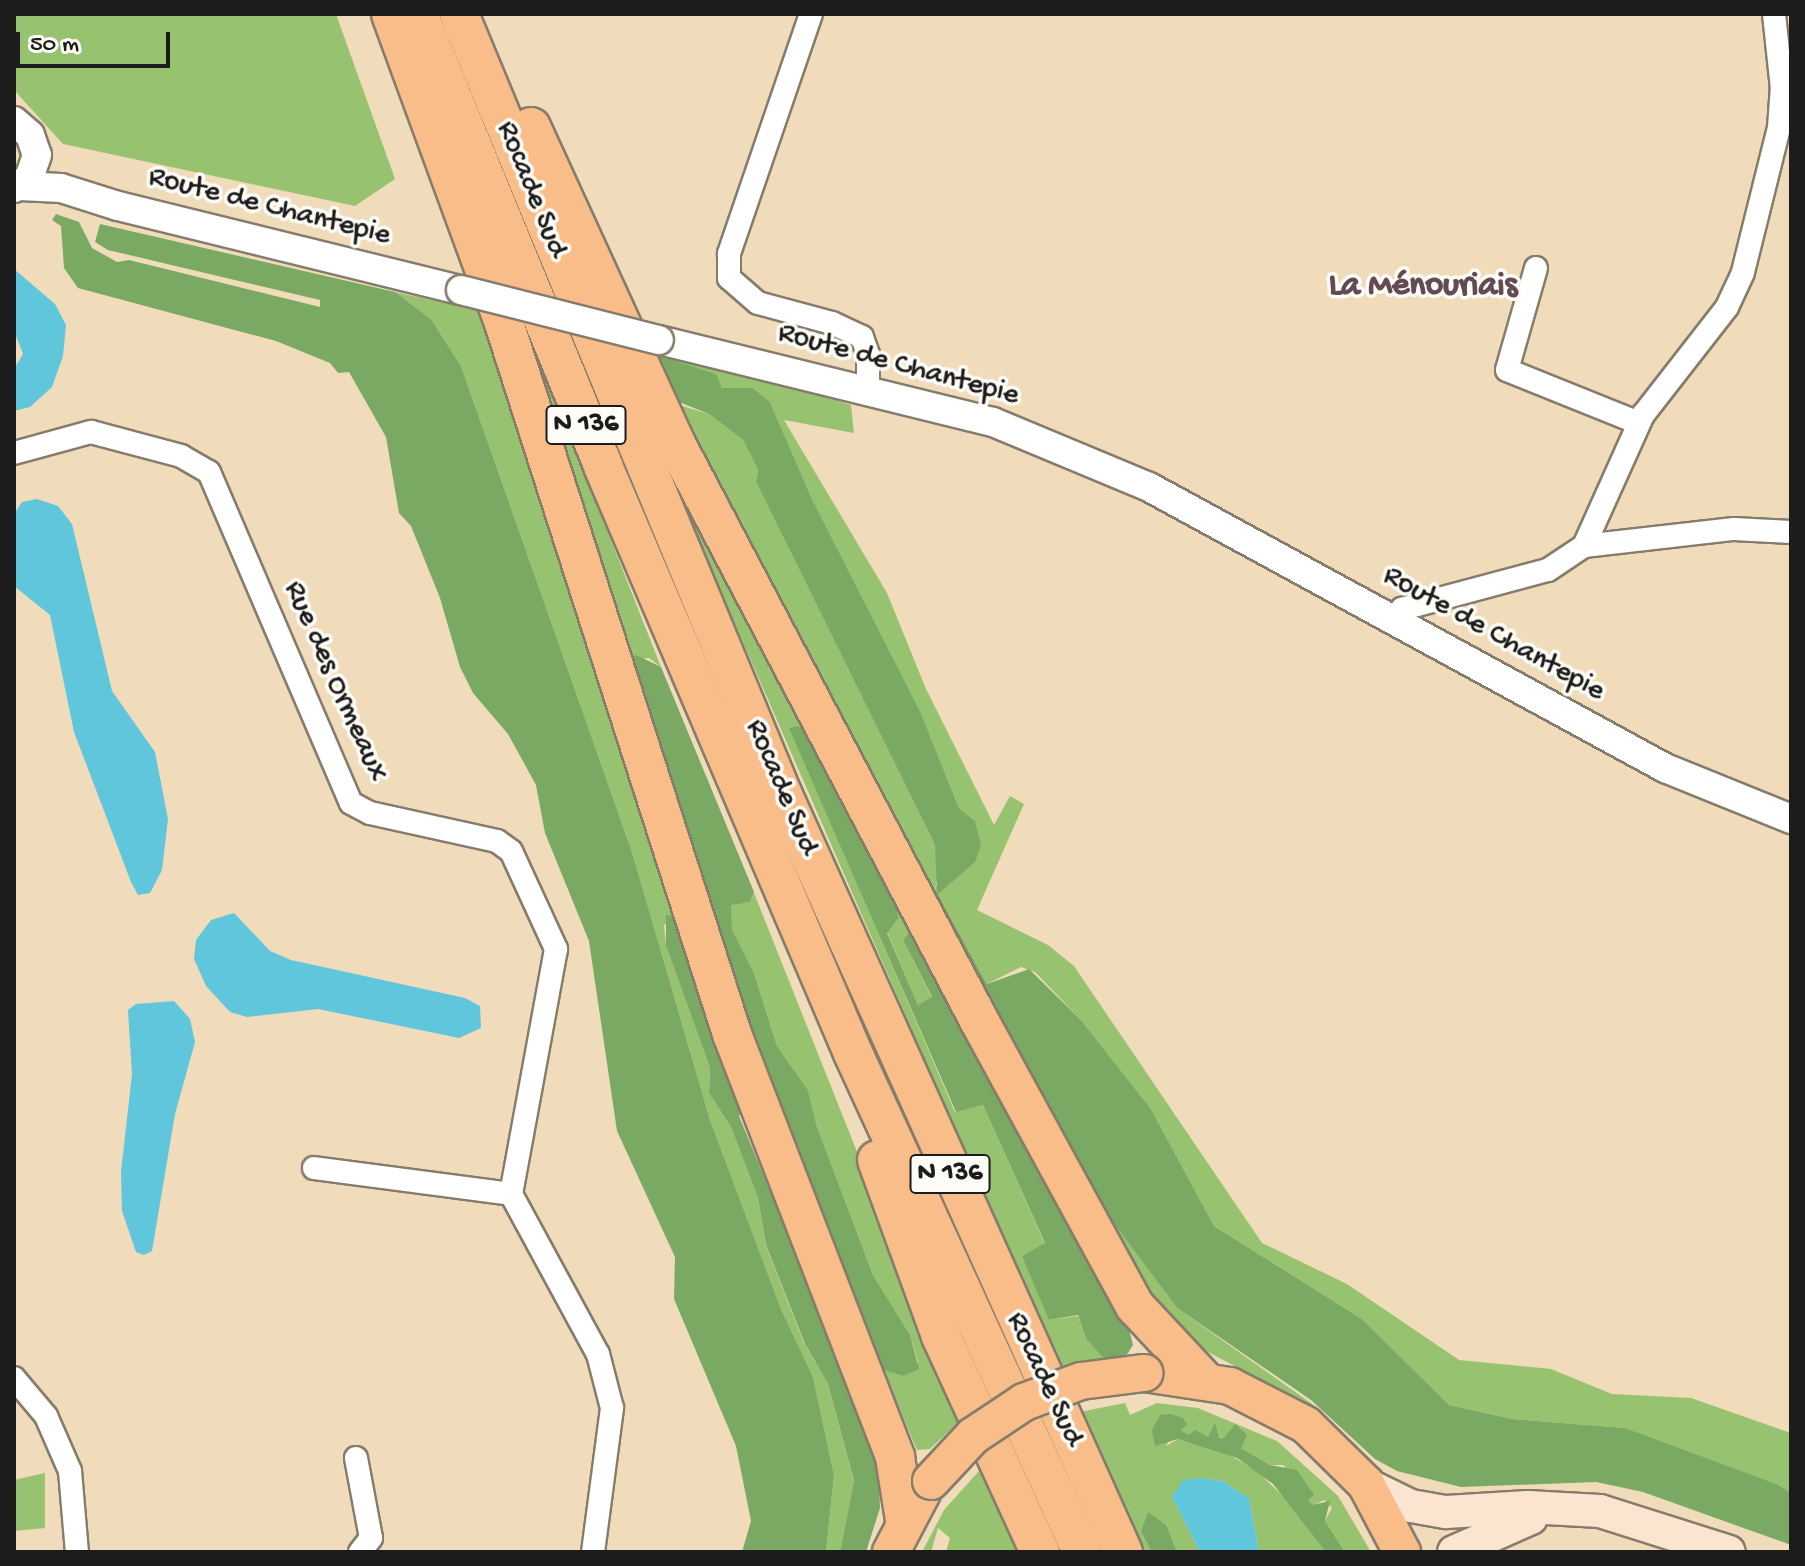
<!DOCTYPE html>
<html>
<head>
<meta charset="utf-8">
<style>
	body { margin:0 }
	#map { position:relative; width:1805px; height:1566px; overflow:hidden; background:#f0dcba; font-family:"Gochi Hand",sans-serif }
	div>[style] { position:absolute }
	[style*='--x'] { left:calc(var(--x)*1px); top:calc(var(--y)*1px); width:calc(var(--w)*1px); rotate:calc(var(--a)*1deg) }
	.green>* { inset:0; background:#97c370 }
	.forest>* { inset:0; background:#79a962 }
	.water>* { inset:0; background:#5fc6dc }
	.roads { filter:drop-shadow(2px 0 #867c6b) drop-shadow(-2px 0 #867c6b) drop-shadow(0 2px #867c6b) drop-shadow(0 -2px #867c6b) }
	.minor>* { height:22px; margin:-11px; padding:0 11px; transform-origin:11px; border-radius:11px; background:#fff }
	.tertiary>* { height:28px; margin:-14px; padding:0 14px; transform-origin:14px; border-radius:14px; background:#fff }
	.secondary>* { height:32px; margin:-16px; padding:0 16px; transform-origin:16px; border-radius:16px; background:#fce5d0 }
	.primary>* { height:36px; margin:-18px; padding:0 18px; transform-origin:18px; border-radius:18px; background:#f8bd89 }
	.trunk>* { height:38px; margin:-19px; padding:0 19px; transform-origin:19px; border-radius:19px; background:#f8bd89 }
	.bridges { filter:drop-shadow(2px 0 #867c6b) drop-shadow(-2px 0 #867c6b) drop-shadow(0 2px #867c6b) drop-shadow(0 -2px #867c6b) }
	.tertiary-bridge>* { height:28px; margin:-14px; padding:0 14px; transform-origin:14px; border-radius:14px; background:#fff }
	.primary-bridge>* { height:36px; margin:-18px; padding:0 18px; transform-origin:18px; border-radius:18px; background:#f8bd89 }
	span { translate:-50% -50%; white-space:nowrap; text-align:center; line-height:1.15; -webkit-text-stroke:7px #fdfcf7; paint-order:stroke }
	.shield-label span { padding:2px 6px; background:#fdfcf7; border:2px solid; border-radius:6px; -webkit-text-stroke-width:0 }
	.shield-label { font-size:28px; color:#1c1c1c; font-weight:700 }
	.street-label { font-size:30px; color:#1c1c1c }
	.quarter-label { font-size:34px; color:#644b53; font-weight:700 }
	.frame { position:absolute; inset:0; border:16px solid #1c1c1c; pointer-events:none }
	.scale { position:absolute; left:16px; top:32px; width:154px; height:36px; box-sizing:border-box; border:4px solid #1c1c1c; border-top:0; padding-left:10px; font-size:24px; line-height:28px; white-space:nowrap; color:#1c1c1c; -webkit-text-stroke:6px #fdfcf7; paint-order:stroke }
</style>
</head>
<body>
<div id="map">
	<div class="green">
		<div style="clip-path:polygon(14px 14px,336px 14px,395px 179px,355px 206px,63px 144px,14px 90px)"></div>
		<div style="clip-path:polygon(395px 292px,481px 311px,681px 917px,664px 925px,666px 944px,710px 1068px,709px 1093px,731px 1127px,758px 1198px,766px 1246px,804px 1343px,828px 1384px,854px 1482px,840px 1552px,826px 1552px,834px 1475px,813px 1377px,781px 1309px,710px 1120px,632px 852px,461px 366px,431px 319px)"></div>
		<div style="clip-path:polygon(513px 320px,525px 322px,661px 667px,649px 658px,625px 661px)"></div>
		<div style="clip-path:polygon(665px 356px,715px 364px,851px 405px,854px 433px,784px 420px,887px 593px,926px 689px,994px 825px,1010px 796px,1024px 804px,977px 910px,1048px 945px,1074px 966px,1262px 1243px,1347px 1284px,1459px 1360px,1551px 1369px,1612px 1394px,1691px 1398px,1791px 1433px,1791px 1493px,1625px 1428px,1512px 1419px,1449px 1405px,1362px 1319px,1214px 1226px,1151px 1109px,1081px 1020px,1035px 972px,1021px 967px,987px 984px,938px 894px,931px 897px,677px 413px,679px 405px,709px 414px,743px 440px,758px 470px,756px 482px,935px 845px,939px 870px,935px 889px,975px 821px,959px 808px,920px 711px,812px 499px,770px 402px,753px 388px,722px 388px,715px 374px,670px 362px)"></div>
		<div style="clip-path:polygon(641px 408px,923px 932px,903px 940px,932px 998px,918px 1005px,887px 932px,889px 926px,790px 728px,955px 1112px,983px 1105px,1045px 1244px,1037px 1249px,1049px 1320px,1078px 1316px,1086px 1339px,1104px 1359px,1060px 1370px)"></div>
		<div style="clip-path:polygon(754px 893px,963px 1418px,930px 1449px,917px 1450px,883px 1370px,903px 1376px,918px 1362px,910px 1335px,873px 1275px,817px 1127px,808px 1090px,777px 1046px,754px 973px,732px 929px,730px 904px,750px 902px)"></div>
		<div style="clip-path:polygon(1093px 1196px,1177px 1308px,1322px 1411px,1200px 1348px,1131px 1274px)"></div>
		<div style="clip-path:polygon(1125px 1403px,1130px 1415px,1157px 1403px,1198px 1408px,1277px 1441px,1338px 1496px,1371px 1552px,1345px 1552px,1325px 1521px,1332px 1508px,1324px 1500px,1312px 1506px,1307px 1500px,1313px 1495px,1283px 1465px,1270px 1465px,1224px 1438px,1190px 1436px,1181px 1430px,1183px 1418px,1166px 1446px,1178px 1439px,1225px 1452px,1258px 1472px,1299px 1512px,1326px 1552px,1259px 1552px,1249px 1498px,1222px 1481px,1201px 1478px,1172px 1497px,1200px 1552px,1177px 1552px,1167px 1526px,1141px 1532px,1152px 1552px,1144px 1552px,1079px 1412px)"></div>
		<div style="clip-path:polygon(987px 1462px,1027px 1552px,946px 1552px,950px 1538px,938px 1528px,931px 1552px,922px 1552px,944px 1510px)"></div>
		<div style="clip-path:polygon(45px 1473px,45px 1528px,14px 1531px,14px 1480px)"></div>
	</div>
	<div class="forest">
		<div style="clip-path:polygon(56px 214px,79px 222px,92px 248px,117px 262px,129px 260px,320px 307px,320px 300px,108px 250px,95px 242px,100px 224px,395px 292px,431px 319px,461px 366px,632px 852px,710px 1120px,781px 1309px,813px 1377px,834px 1475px,826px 1552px,742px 1552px,751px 1521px,736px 1446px,674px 1299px,675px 1257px,617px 1131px,589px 941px,545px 833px,536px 785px,508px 734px,473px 693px,460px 667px,440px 598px,411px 526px,399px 513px,386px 437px,349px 372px,338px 373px,330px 363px,276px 341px,78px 288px,64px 268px,61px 226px,52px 220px)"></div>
		<div style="clip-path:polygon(659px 356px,716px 374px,722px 388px,753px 388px,770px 402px,812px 499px,920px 711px,959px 808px,975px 821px,981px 845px,975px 862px,938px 894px,946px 909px,987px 984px,1029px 969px,1081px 1020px,1151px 1109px,1214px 1226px,1362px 1319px,1449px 1405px,1512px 1419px,1625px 1428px,1776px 1484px,1791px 1493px,1791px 1545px,1643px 1492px,1596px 1482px,1461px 1487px,1397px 1471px,1375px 1459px,1311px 1400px,1177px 1308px,1093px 1196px,931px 897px,937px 893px,935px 845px,756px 482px,758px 470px,743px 440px,709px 414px,669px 398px)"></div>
		<div style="clip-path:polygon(636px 655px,661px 667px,754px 892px,750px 902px,731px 905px,732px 929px,754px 973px,777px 1046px,808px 1090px,817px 1127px,873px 1275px,910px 1335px,919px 1369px,903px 1376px,883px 1370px,873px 1355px,780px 1126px,625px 661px)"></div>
		<div style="clip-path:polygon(798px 726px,810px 732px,896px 898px,898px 918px,887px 933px,918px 1005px,932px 997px,903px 940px,912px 930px,1126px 1317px,1133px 1345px,1126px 1356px,1104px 1359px,1086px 1339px,1078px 1315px,1049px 1320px,1022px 1256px,1045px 1243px,983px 1105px,956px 1112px,789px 728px)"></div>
		<div style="clip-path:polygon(666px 915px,681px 917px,743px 1108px,739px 1116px,878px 1453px,880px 1508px,866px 1552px,840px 1552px,854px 1481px,828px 1384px,805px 1344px,766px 1245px,758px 1198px,731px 1127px,709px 1093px,710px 1068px,666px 945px)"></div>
		<div style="clip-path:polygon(1170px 1414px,1183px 1418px,1187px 1424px,1181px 1430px,1189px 1435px,1195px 1430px,1208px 1437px,1215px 1423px,1219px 1438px,1224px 1438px,1235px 1424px,1247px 1435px,1241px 1448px,1270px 1465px,1297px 1470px,1314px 1495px,1308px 1500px,1312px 1505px,1330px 1501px,1325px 1521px,1345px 1552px,1326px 1552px,1273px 1484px,1237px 1458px,1178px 1439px,1155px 1446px,1152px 1430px,1160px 1415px)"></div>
		<div style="clip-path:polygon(1148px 1512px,1167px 1526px,1177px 1552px,1152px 1552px,1141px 1532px)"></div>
	</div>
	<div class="water">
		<div style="clip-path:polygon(14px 269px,55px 304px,66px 325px,63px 356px,52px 387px,30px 407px,14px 411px,14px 369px,23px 354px,14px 331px)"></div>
		<div style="clip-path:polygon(37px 499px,58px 506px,72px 524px,112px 691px,155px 752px,168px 819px,162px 870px,150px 893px,138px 895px,131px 882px,74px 732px,50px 615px,14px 586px,14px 514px,22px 502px)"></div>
		<div style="clip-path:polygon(234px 913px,270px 951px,291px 960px,465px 998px,480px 1006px,481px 1028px,459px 1038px,318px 1009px,247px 1017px,230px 1012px,206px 986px,194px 959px,196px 940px,211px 920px)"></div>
		<div style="clip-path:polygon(174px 1001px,190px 1019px,195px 1042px,175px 1114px,152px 1251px,144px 1255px,136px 1252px,122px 1211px,121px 1172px,132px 1074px,128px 1010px,136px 1004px)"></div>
		<div style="clip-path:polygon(1201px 1478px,1222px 1481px,1249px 1498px,1259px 1552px,1200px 1552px,1172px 1497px,1183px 1480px)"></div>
	</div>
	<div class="roads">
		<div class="minor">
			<div style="--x:811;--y:14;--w:254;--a:108.9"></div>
			<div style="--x:729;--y:254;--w:24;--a:90"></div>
			<div style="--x:729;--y:278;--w:38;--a:41"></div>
			<div style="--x:758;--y:303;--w:77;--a:15.1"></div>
			<div style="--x:832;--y:323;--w:33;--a:25"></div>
			<div style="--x:862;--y:337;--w:18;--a:71"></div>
			<div style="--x:868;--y:354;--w:36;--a:90"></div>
			<div style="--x:1536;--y:268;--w:106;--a:105.9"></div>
			<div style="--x:1507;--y:370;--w:142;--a:21.9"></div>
			<div style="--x:14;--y:453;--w:80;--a:-15.3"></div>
			<div style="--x:91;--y:432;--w:93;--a:14.9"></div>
			<div style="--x:181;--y:456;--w:32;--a:30"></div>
			<div style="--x:209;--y:472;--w:360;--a:66.8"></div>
			<div style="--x:351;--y:803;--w:21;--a:28"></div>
			<div style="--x:370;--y:813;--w:130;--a:12.4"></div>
			<div style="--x:497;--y:841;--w:17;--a:36"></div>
			<div style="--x:511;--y:851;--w:108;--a:65.3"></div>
			<div style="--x:556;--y:949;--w:249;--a:100.4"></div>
			<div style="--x:1584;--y:546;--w:151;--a:-6.5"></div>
			<div style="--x:1734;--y:529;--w:57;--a:3"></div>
			<div style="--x:1394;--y:620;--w:14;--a:-54"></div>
			<div style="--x:1402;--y:609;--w:151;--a:-15"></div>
			<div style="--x:1548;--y:570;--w:43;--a:-33.7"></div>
			<div style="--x:1584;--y:546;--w:144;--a:-65.8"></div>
			<div style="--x:1643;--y:415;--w:137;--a:-52.1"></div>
			<div style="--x:1727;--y:307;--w:38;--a:-65"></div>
			<div style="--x:1743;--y:272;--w:148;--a:-76"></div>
			<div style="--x:1779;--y:128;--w:39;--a:-86"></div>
			<div style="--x:1782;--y:89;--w:75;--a:-96.1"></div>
			<div style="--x:314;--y:1168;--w:199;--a:7.5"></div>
			<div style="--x:511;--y:1194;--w:182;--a:61.5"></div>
			<div style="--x:598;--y:1354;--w:56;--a:75.5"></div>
			<div style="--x:612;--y:1408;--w:145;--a:97.5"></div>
			<div style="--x:14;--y:1378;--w:50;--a:49.9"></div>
			<div style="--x:46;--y:1416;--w:60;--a:66.4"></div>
			<div style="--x:70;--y:1471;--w:81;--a:85.1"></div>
			<div style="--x:356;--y:1458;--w:81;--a:79.4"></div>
			<div style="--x:371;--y:1538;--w:18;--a:128"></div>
		</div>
		<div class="tertiary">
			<div style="--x:14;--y:121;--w:21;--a:41"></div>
			<div style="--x:30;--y:135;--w:21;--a:71"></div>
			<div style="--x:37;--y:155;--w:24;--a:109"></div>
			<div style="--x:29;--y:178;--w:18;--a:146"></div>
			<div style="--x:20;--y:186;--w:41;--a:2.8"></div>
			<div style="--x:61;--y:188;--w:60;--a:17.5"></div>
			<div style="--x:118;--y:206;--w:353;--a:13.8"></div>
			<div style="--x:659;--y:340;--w:344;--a:13.8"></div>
			<div style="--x:993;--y:422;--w:169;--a:22.6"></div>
			<div style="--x:1149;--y:487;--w:588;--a:28.57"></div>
			<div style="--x:1665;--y:768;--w:136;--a:22"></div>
		</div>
		<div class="secondary">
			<div style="--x:1366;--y:1484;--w:50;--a:26.1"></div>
			<div style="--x:1411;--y:1506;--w:36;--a:10"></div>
			<div style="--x:1446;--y:1512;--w:82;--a:-3.5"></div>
			<div style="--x:1528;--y:1507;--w:72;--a:3.2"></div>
			<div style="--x:1600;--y:1511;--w:135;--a:17.6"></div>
			<div style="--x:1454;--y:1552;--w:84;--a:-23.8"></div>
		</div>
		<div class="primary">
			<div style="--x:1144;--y:1373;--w:87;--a:8.6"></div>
			<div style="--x:1230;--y:1386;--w:85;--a:27.2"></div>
			<div style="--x:1306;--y:1425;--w:84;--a:44.5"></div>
			<div style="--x:1366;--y:1484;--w:77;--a:62.1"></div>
			<div style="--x:891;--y:1552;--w:67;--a:-62.3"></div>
		</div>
		<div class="trunk">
			<div style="--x:391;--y:14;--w:332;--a:69.9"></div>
			<div style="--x:505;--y:326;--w:744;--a:72.22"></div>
			<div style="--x:732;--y:1034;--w:453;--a:68.9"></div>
			<div style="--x:895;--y:1457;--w:64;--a:81"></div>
			<div style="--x:418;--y:14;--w:488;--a:67.7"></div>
			<div style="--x:603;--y:466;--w:638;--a:66.93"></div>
			<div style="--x:853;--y:1053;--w:549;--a:65.35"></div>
			<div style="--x:459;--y:14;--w:843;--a:67.48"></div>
			<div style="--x:782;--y:793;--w:832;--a:65.81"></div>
			<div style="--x:531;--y:127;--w:344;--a:65.4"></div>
			<div style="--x:674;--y:440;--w:658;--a:62.27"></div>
			<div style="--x:980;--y:1022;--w:324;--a:61.4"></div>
			<div style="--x:1135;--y:1306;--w:100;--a:47"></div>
			<div style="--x:877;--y:1160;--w:187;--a:70"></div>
			<div style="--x:941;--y:1336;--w:238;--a:65.4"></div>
		</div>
	</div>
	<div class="bridges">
		<div class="tertiary-bridge">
			<div style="--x:461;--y:290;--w:204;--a:14.2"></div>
		</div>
		<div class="primary-bridge">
			<div style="--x:931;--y:1481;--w:62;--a:-47"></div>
			<div style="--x:973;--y:1436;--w:61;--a:-33.7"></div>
			<div style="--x:1024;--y:1402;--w:61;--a:-20.2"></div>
			<div style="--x:1081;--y:1381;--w:64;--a:-7.2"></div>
		</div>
	</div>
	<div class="shield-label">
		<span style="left:586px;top:425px">N 136</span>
		<span style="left:950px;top:1174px">N 136</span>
	</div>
	<div class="street-label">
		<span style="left:530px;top:190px;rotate:68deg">Rocade Sud</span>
		<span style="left:269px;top:208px;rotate:14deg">Route de Chantepie</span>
		<span style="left:898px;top:366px;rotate:15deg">Route de Chantepie</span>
		<span style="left:1493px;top:635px;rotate:29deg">Route de Chantepie</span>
		<span style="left:334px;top:682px;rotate:66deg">Rue des Ormeaux</span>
		<span style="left:780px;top:788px;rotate:67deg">Rocade Sud</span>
		<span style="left:1043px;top:1380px;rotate:65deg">Rocade Sud</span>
	</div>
	<div class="quarter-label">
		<span style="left:1423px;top:288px">La Ménouriais</span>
	</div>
	<div class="frame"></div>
	<div class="scale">50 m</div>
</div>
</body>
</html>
